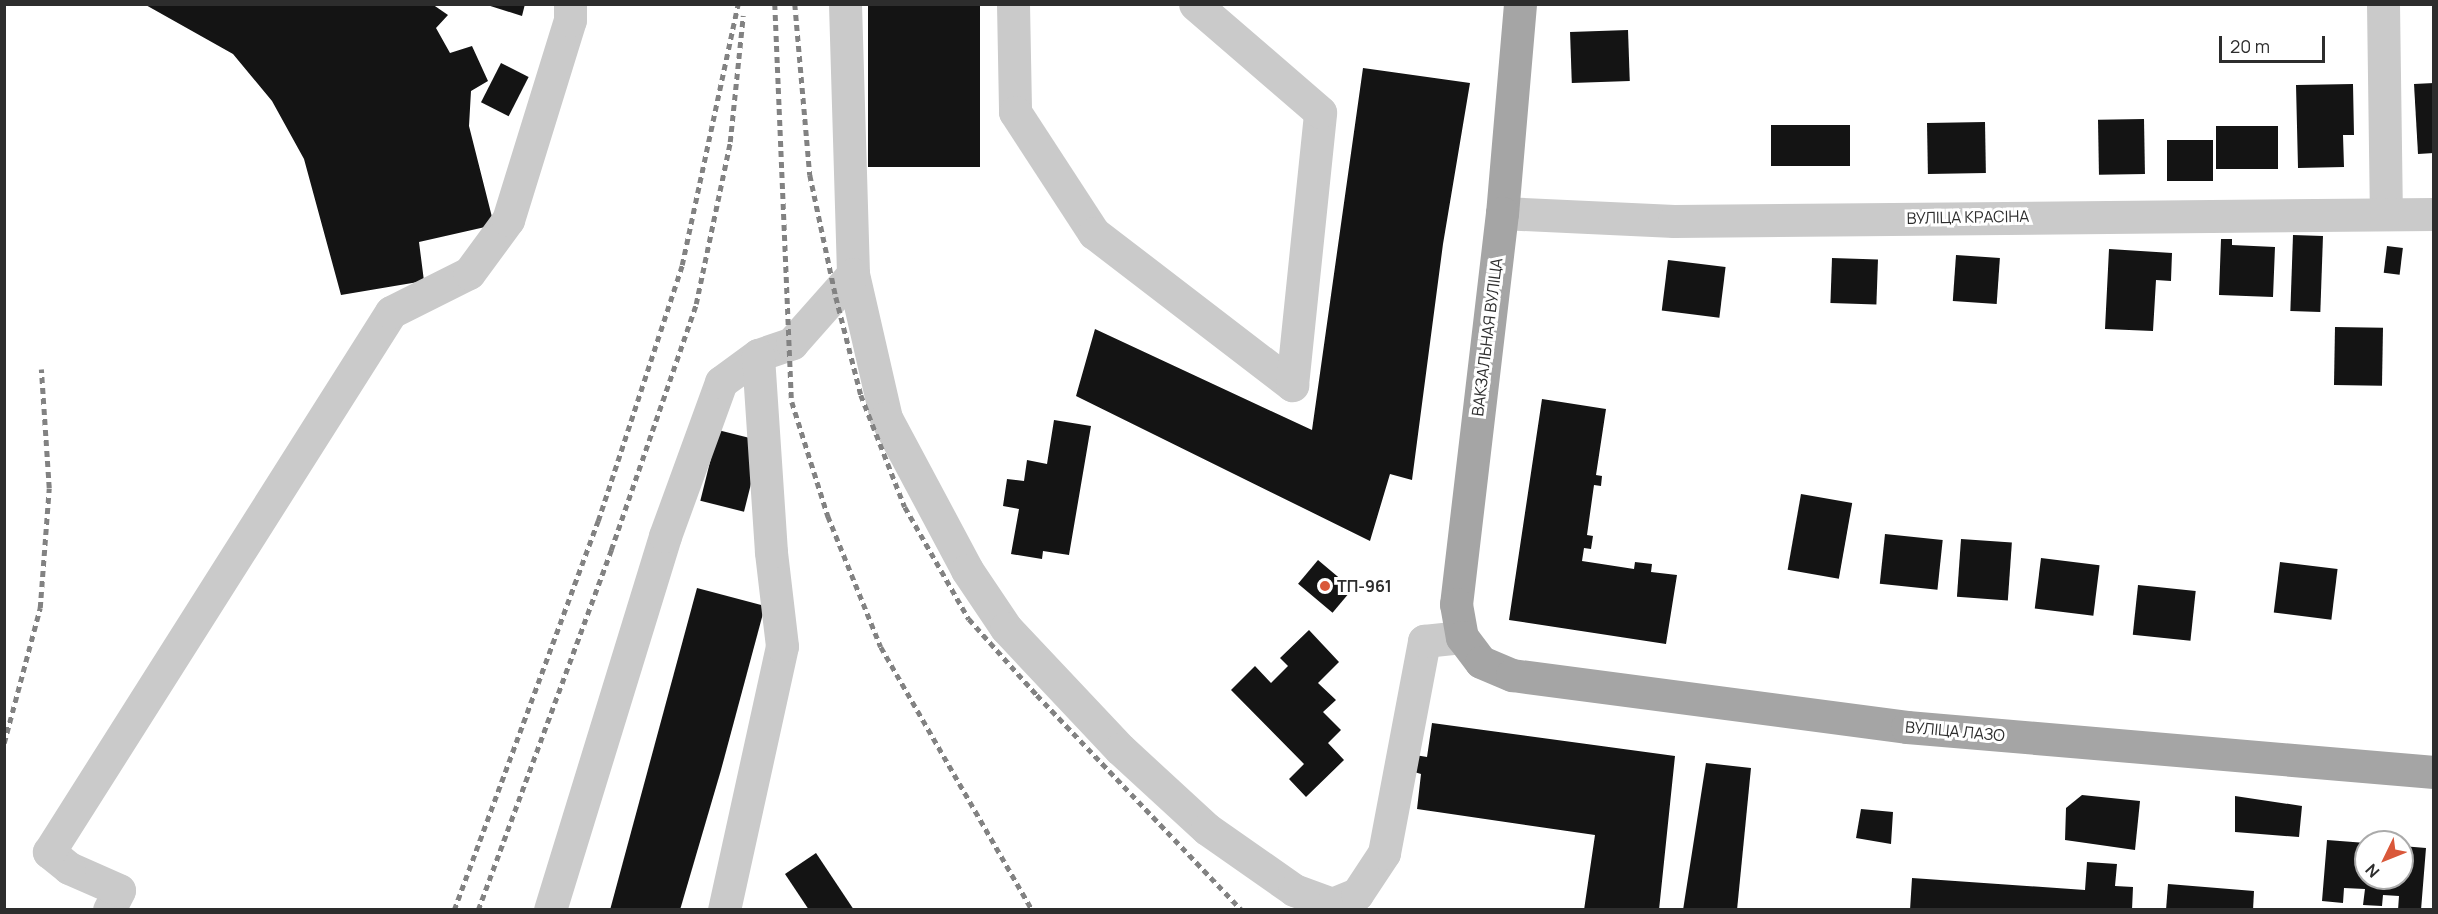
<!DOCTYPE html>
<html>
<head>
<meta charset="utf-8">
<style>
	body { margin:0 }
	#map { position:relative; width:2438px; height:914px; overflow:hidden; background:#fff; font-family:Manrope,sans-serif }
	div>[style] { position:absolute }
	[style*='--x'] { left:calc(var(--x)*1px); top:calc(var(--y)*1px); width:calc(var(--w)*1px); rotate:calc(var(--a)*1deg) }
	.building>* { inset:0; background:#141414; transform-origin:0 0 }
	.minor>* { height:33px; margin:-16.5px; padding:0 16.5px; transform-origin:16.5px; border-radius:16.5px; background:#cacaca }
	.major>* { height:33px; margin:-16.5px; padding:0 16.5px; transform-origin:16.5px; border-radius:16.5px; background:#a5a5a5 }
	.rail>* { height:4.5px; margin-top:-2.25px; transform-origin:0; background:repeating-linear-gradient(90deg,#828282 0 6px,transparent 0 10.5px) }
	.dots>* { width:16px; height:16px; translate:-50% -50%; box-sizing:border-box; border:3px solid #fff; border-radius:50% }
	span { translate:-50% -50%; white-space:nowrap; text-align:center; line-height:1.15; -webkit-text-stroke:6px #fff; paint-order:stroke }
	.street-label { font-size:16px; color:#2d2d2d }
	.poi-label { font-size:16px; color:#2d2d2d; font-weight:700 }
	.left { translate:0 -50%; text-align:left }
	.frame { position:absolute; inset:0; border:6px solid #2d2d2d; pointer-events:none }
	.north { position:absolute; left:2354px; top:830px; width:60px; height:60px; box-sizing:border-box; background:#fff; border:2px solid #ababab; border-radius:50%; rotate:227deg; font-size:16px; font-weight:700; line-height:24px; text-align:center; color:#2d2d2d }
	.north::after { content:''; display:block; margin:auto; width:21px; height:27px; background:#d9583a; clip-path:polygon(50% 0,100% 100%,50% 72%,0 100%) }
	.scale { position:absolute; left:2219px; top:36px; width:106px; height:27px; box-sizing:border-box; border:3px solid #2d2d2d; border-top:0; padding-left:8px; font-size:18px; line-height:21px; white-space:nowrap; color:#2d2d2d; -webkit-text-stroke:4px #fff; paint-order:stroke }
</style>
</head>
<body>
<div id="map">
	<div class="building">
		<div style="clip-path:polygon(144px 4px,432px 4px,448px 15px,436px 28px,450px 53px,472px 46px,488px 81px,471px 91px,469px 126px,494px 225px,419px 242px,424px 281px,341px 295px,304px 159px,272px 101px,233px 54px)"></div>
		<div style="clip-path:polygon(484px 4px,525px 4px,522px 16px)"></div>
		<div style="left:868px;top:4px;width:112px;height:163px"></div>
		<div style="left:1628px;top:30px;width:51px;height:58px;rotate:88deg"></div>
		<div style="left:501px;top:63px;width:31px;height:44px;rotate:27deg"></div>
		<div style="clip-path:polygon(1363px 68px,1470px 83px,1443px 244px,1412px 480px,1390px 474px,1370px 541px,1076px 396px,1095px 329px,1312px 430px)"></div>
		<div style="clip-path:polygon(2434px 83px,2434px 153px,2418px 154px,2414px 84px)"></div>
		<div style="clip-path:polygon(2353px 84px,2354px 135px,2343px 135px,2344px 167px,2298px 168px,2296px 85px)"></div>
		<div style="left:2144px;top:119px;width:55px;height:46px;rotate:89deg"></div>
		<div style="left:1985px;top:122px;width:51px;height:58px;rotate:89deg"></div>
		<div style="left:1850px;top:125px;width:41px;height:79px;rotate:90deg"></div>
		<div style="left:2216px;top:126px;width:62px;height:43px"></div>
		<div style="left:2167px;top:140px;width:46px;height:41px"></div>
		<div style="left:2293px;top:235px;width:30px;height:76px;rotate:2deg"></div>
		<div style="clip-path:polygon(2221px 239px,2232px 239px,2232px 245px,2275px 247px,2273px 297px,2219px 295px)"></div>
		<div style="left:2387px;top:246px;width:16px;height:27px;rotate:7deg"></div>
		<div style="clip-path:polygon(2109px 249px,2172px 253px,2171px 281px,2156px 280px,2153px 331px,2105px 329px)"></div>
		<div style="left:1956px;top:255px;width:44px;height:46px;rotate:4deg"></div>
		<div style="left:1832px;top:258px;width:46px;height:45px;rotate:2deg"></div>
		<div style="left:1668px;top:260px;width:58px;height:51px;rotate:7deg"></div>
		<div style="left:2335px;top:327px;width:48px;height:58px;rotate:1deg"></div>
		<div style="clip-path:polygon(1542px 399px,1606px 409px,1596px 475px,1602px 476px,1601px 486px,1594px 485px,1587px 535px,1593px 536px,1591px 549px,1584px 548px,1582px 561px,1634px 569px,1635px 562px,1652px 564px,1651px 572px,1677px 575px,1666px 644px,1509px 620px)"></div>
		<div style="clip-path:polygon(1054px 420px,1091px 426px,1069px 555px,1043px 551px,1042px 559px,1011px 554px,1019px 509px,1003px 506px,1007px 479px,1024px 481px,1027px 460px,1047px 464px)"></div>
		<div style="left:718px;top:430px;width:45px;height:73px;rotate:14deg"></div>
		<div style="left:1801px;top:494px;width:52px;height:77px;rotate:10deg"></div>
		<div style="left:1885px;top:534px;width:58px;height:50px;rotate:6deg"></div>
		<div style="left:1961px;top:539px;width:51px;height:58px;rotate:4deg"></div>
		<div style="left:2041px;top:558px;width:59px;height:51px;rotate:7deg"></div>
		<div style="left:1318px;top:560px;width:45px;height:31px;rotate:40deg"></div>
		<div style="left:2280px;top:562px;width:58px;height:51px;rotate:7deg"></div>
		<div style="left:2138px;top:585px;width:58px;height:50px;rotate:6deg"></div>
		<div style="clip-path:polygon(697px 588px,765px 606px,721px 770px,680px 910px,610px 910px)"></div>
		<div style="clip-path:polygon(1309px 630px,1339px 662px,1318px 683px,1336px 700px,1323px 712px,1341px 730px,1328px 743px,1344px 760px,1306px 797px,1289px 779px,1304px 764px,1231px 690px,1255px 666px,1271px 683px,1288px 666px,1280px 658px)"></div>
		<div style="clip-path:polygon(1432px 723px,1675px 756px,1659px 910px,1584px 910px,1595px 835px,1417px 809px,1421px 774px,1411px 771px,1415px 755px,1427px 757px)"></div>
		<div style="clip-path:polygon(1706px 763px,1751px 768px,1737px 910px,1683px 910px)"></div>
		<div style="clip-path:polygon(2082px 795px,2140px 801px,2135px 850px,2065px 840px,2066px 808px)"></div>
		<div style="clip-path:polygon(2235px 796px,2302px 806px,2299px 837px,2235px 832px)"></div>
		<div style="clip-path:polygon(1861px 809px,1893px 812px,1891px 844px,1856px 838px)"></div>
		<div style="clip-path:polygon(2327px 840px,2366px 843px,2366px 878px,2402px 878px,2402px 846px,2426px 848px,2421px 910px,2398px 910px,2399px 896px,2383px 895px,2382px 906px,2363px 905px,2365px 889px,2344px 888px,2343px 903px,2322px 901px)"></div>
		<div style="clip-path:polygon(816px 853px,854px 910px,809px 910px,785px 874px)"></div>
		<div style="clip-path:polygon(2087px 862px,2117px 864px,2115px 886px,2133px 887px,2132px 910px,1910px 910px,1912px 878px,2085px 890px)"></div>
		<div style="clip-path:polygon(2168px 884px,2254px 891px,2253px 910px,2166px 910px)"></div>
	</div>
	<div class="minor">
		<div style="--x:845;--y:4;--w:270;--a:88.3"></div>
		<div style="--x:853;--y:274;--w:148;--a:77.1"></div>
		<div style="--x:886;--y:418;--w:172;--a:61.9"></div>
		<div style="--x:967;--y:570;--w:70;--a:56.1"></div>
		<div style="--x:1006;--y:628;--w:166;--a:46.7"></div>
		<div style="--x:1120;--y:749;--w:118;--a:42.6"></div>
		<div style="--x:1207;--y:829;--w:106;--a:35"></div>
		<div style="--x:1294;--y:890;--w:40;--a:20.2"></div>
		<div style="--x:1332;--y:904;--w:27;--a:-22"></div>
		<div style="--x:1357;--y:894;--w:49;--a:-56.6"></div>
		<div style="--x:1384;--y:853;--w:216;--a:-79.3"></div>
		<div style="--x:1424;--y:641;--w:38;--a:-6"></div>
		<div style="--x:1013;--y:4;--w:108;--a:88.9"></div>
		<div style="--x:1015;--y:112;--w:145;--a:56.9"></div>
		<div style="--x:1094;--y:233;--w:250;--a:37.5"></div>
		<div style="--x:1292;--y:385;--w:274;--a:-84.1"></div>
		<div style="--x:1320;--y:112;--w:165;--a:-139.2"></div>
		<div style="--x:2383;--y:4;--w:208;--a:89.2"></div>
		<div style="--x:1502;--y:213;--w:172;--a:2.7"></div>
		<div style="--x:1674;--y:221;--w:760;--a:-0.53"></div>
		<div style="--x:109;--y:910;--w:22;--a:-63"></div>
		<div style="--x:119;--y:890;--w:55;--a:-156.3"></div>
		<div style="--x:69;--y:868;--w:26;--a:-141"></div>
		<div style="--x:49;--y:852;--w:639;--a:-57.65"></div>
		<div style="--x:391;--y:312;--w:87;--a:-26.6"></div>
		<div style="--x:469;--y:273;--w:66;--a:-53.7"></div>
		<div style="--x:508;--y:220;--w:209;--a:-72.8"></div>
		<div style="--x:570;--y:20;--w:16;--a:-90"></div>
		<div style="--x:550;--y:910;--w:391;--a:-72.9"></div>
		<div style="--x:665;--y:536;--w:164;--a:-70"></div>
		<div style="--x:721;--y:382;--w:46;--a:-36.1"></div>
		<div style="--x:758;--y:355;--w:36;--a:-19"></div>
		<div style="--x:792;--y:343;--w:92;--a:-48.5"></div>
		<div style="--x:724;--y:910;--w:270;--a:-77.6"></div>
		<div style="--x:782;--y:646;--w:95;--a:-96.7"></div>
		<div style="--x:771;--y:552;--w:197;--a:-93.8"></div>
	</div>
	<div class="major">
		<div style="--x:1520;--y:4;--w:210;--a:94.9"></div>
		<div style="--x:1502;--y:213;--w:394;--a:96.7"></div>
		<div style="--x:1456;--y:604;--w:34;--a:80"></div>
		<div style="--x:1462;--y:637;--w:31;--a:53"></div>
		<div style="--x:1481;--y:662;--w:34;--a:23"></div>
		<div style="--x:1512;--y:675;--w:398;--a:7.5"></div>
		<div style="--x:1907;--y:727;--w:529;--a:4.88"></div>
	</div>
	<div class="rail">
		<div style="--x:775;--y:4;--w:398;--a:87.6"></div>
		<div style="--x:792;--y:402;--w:120;--a:72.5"></div>
		<div style="--x:828;--y:516;--w:141;--a:68"></div>
		<div style="--x:881;--y:647;--w:303;--a:60.1"></div>
		<div style="--x:795;--y:4;--w:172;--a:85"></div>
		<div style="--x:810;--y:175;--w:125;--a:78"></div>
		<div style="--x:836;--y:297;--w:101;--a:75.7"></div>
		<div style="--x:861;--y:395;--w:120;--a:68.6"></div>
		<div style="--x:905;--y:507;--w:129;--a:60.3"></div>
		<div style="--x:969;--y:619;--w:102;--a:48.2"></div>
		<div style="--x:1037;--y:695;--w:297;--a:46.4"></div>
		<div style="--x:4;--y:743;--w:140;--a:-75.1"></div>
		<div style="--x:40;--y:608;--w:120;--a:-85.7"></div>
		<div style="--x:49;--y:488;--w:119;--a:-93.8"></div>
		<div style="--x:454;--y:910;--w:415;--a:-69.7"></div>
		<div style="--x:598;--y:521;--w:269;--a:-71.8"></div>
		<div style="--x:682;--y:265;--w:267;--a:-77.9"></div>
		<div style="--x:478;--y:910;--w:384;--a:-69.7"></div>
		<div style="--x:611;--y:550;--w:260;--a:-70.9"></div>
		<div style="--x:696;--y:304;--w:166;--a:-78.1"></div>
		<div style="--x:730;--y:142;--w:127;--a:-84.1"></div>
	</div>
	<div class="dots">
		<div style="left:1325px;top:586px;background:#d9583a"></div>
	</div>
	<div class="street-label">
		<span style="left:1968px;top:217px;rotate:-1deg">ВУЛІЦА КРАСІНА</span>
		<span style="left:1487px;top:337px;rotate:-83deg">ВАКЗАЛЬНАЯ ВУЛІЦА</span>
		<span style="left:1955px;top:731px;rotate:5deg">ВУЛІЦА ЛАЗО</span>
	</div>
	<div class="poi-label">
		<span class="left" style="left:1337px;top:586px">ТП-961</span>
	</div>
	<div class="frame"></div>
	<div class="north">N</div>
	<div class="scale">20 m</div>
</div>
</body>
</html>
